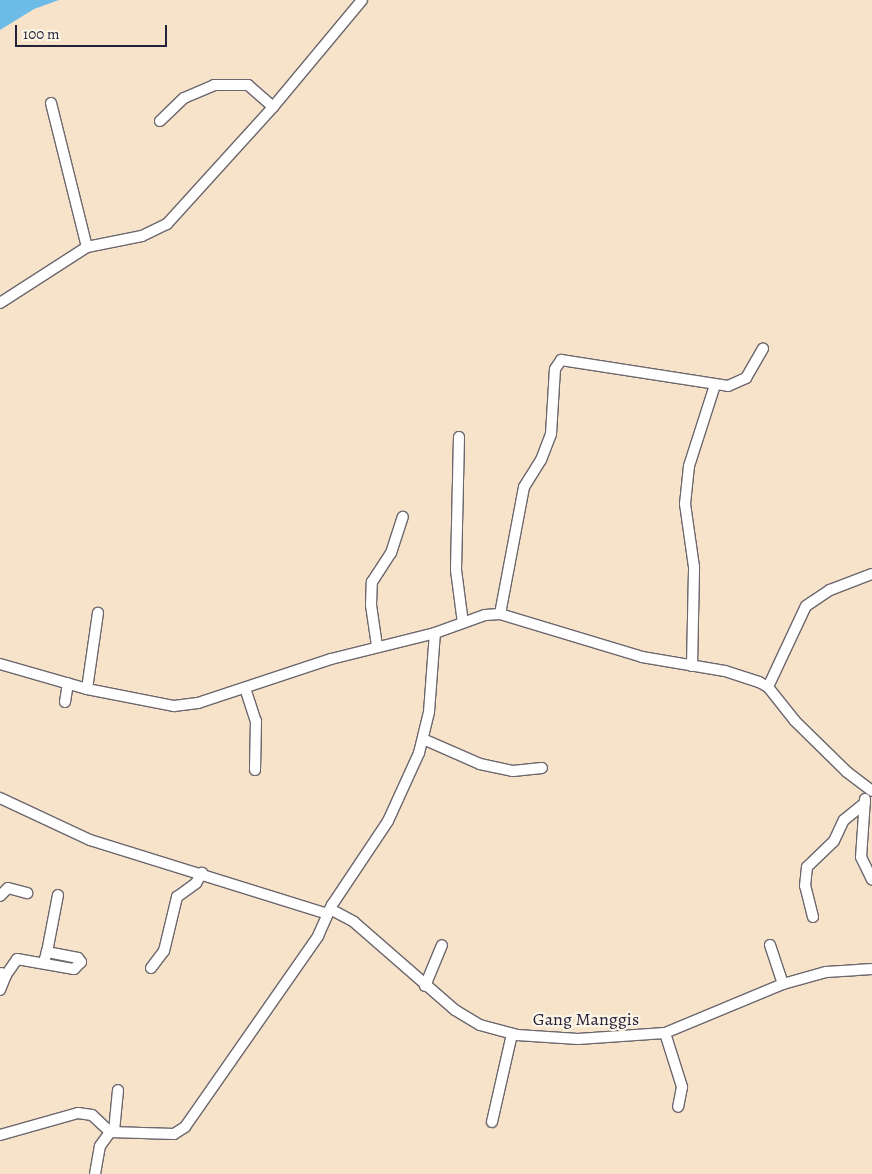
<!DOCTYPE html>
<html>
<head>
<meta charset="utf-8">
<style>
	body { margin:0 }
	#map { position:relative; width:872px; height:1174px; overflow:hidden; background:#f6e3c9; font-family:Alegreya,serif }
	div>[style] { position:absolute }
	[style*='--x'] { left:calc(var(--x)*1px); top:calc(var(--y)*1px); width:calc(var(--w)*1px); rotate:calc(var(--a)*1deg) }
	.water>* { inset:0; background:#6cbce7 }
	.roads { filter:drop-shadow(1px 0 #6c666d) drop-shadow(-1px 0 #6c666d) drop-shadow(0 1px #6c666d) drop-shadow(0 -1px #6c666d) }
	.street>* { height:10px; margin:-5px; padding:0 5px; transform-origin:5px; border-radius:5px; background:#fff }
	span { translate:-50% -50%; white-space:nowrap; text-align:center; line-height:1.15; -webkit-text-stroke:4.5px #fcf5e5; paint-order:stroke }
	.street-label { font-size:18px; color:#22223b }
	.scale { position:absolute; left:15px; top:25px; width:152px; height:22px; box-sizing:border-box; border:2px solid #22223b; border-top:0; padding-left:6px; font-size:15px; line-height:18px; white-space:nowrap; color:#22223b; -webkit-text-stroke:4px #fcf5e5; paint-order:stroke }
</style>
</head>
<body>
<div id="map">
	<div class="water">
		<div style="clip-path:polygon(0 0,59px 0,34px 9px,0 30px)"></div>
	</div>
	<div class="roads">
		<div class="street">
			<div style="--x:51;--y:103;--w:148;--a:76"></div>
			<div style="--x:160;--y:121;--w:33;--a:-44"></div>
			<div style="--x:184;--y:98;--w:33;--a:-23"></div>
			<div style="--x:214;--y:85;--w:34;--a:0"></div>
			<div style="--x:248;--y:85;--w:33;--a:41"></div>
			<div style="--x:0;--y:303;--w:103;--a:-32.8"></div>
			<div style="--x:87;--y:247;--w:56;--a:-11.3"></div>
			<div style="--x:142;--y:236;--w:28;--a:-26"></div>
			<div style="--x:167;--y:224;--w:158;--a:-47.8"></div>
			<div style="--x:273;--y:107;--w:139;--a:-50.2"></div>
			<div style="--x:459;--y:437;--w:133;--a:91.3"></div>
			<div style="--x:456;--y:570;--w:53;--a:82.5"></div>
			<div style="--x:500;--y:614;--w:129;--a:-79.3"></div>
			<div style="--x:524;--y:487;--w:32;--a:-58"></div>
			<div style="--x:541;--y:460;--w:28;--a:-69"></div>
			<div style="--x:551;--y:434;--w:65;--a:-86.5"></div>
			<div style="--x:555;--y:369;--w:11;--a:-56"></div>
			<div style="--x:561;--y:360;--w:169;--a:8.8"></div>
			<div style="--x:728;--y:386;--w:20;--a:-24"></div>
			<div style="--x:746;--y:378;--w:34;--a:-60"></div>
			<div style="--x:377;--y:646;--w:41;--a:-98.3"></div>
			<div style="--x:371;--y:605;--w:23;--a:-88"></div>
			<div style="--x:372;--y:582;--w:35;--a:-57"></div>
			<div style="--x:391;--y:553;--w:38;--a:-72"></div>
			<div style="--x:0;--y:664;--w:91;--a:16"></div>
			<div style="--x:87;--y:689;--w:89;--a:11.1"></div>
			<div style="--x:174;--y:706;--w:24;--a:-7"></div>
			<div style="--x:198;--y:703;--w:140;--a:-18.3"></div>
			<div style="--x:331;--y:659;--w:107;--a:-14"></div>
			<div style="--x:435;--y:633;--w:53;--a:-19.8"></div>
			<div style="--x:485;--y:615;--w:15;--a:-4"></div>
			<div style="--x:500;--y:614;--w:148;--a:16.8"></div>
			<div style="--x:642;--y:657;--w:84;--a:9.6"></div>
			<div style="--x:725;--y:671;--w:36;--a:18"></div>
			<div style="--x:759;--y:682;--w:10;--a:29"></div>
			<div style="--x:768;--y:687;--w:43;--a:51.5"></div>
			<div style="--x:795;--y:721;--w:73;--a:44.4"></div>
			<div style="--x:847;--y:772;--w:31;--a:37"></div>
			<div style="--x:692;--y:666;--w:99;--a:-88.8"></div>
			<div style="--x:694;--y:567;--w:64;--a:-98.1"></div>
			<div style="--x:685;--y:504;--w:38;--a:-84"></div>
			<div style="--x:689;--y:466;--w:85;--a:-72.2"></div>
			<div style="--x:768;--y:687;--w:89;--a:-64.9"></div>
			<div style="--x:806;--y:606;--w:29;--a:-34"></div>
			<div style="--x:830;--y:590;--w:45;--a:-20.9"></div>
			<div style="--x:245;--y:688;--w:35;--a:72"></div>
			<div style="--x:256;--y:721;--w:49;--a:91.2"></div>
			<div style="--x:87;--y:689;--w:77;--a:-81.8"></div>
			<div style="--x:65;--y:702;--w:19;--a:-81"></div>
			<div style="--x:423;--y:739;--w:62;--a:23.7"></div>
			<div style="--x:480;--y:764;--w:34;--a:12"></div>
			<div style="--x:513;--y:771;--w:29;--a:-6"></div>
			<div style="--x:0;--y:798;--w:99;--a:25"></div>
			<div style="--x:90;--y:840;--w:249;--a:17.3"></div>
			<div style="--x:865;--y:799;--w:58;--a:93.9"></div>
			<div style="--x:861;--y:857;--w:25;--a:64"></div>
			<div style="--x:0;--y:896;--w:11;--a:-45"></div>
			<div style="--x:8;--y:888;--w:20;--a:15"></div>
			<div style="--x:330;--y:909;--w:27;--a:28"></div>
			<div style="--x:354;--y:922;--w:134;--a:41.1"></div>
			<div style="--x:455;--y:1010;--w:29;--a:31"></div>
			<div style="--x:480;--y:1025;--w:38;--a:15"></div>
			<div style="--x:517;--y:1035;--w:61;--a:3.8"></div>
			<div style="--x:578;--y:1039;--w:87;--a:-3.9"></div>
			<div style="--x:665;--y:1033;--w:128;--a:-22.6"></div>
			<div style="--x:783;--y:984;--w:45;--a:-15.6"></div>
			<div style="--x:826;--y:972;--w:46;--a:-3.7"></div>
			<div style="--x:813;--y:917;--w:32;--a:-104"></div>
			<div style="--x:805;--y:886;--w:19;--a:-84"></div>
			<div style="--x:807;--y:867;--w:37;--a:-44"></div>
			<div style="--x:834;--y:841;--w:23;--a:-65"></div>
			<div style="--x:844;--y:820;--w:27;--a:-39"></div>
			<div style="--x:770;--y:945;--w:41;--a:71.6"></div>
			<div style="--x:47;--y:952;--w:58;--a:-79.1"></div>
			<div style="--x:151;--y:968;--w:21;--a:-53"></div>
			<div style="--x:164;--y:951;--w:56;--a:-76.5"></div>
			<div style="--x:177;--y:897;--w:24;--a:-36"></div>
			<div style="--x:196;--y:883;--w:12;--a:-59"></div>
			<div style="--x:6;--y:975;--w:19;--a:-55"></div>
			<div style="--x:17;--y:959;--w:58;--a:10"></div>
			<div style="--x:74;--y:969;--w:10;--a:-45"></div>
			<div style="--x:81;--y:962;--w:5;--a:-127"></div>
			<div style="--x:78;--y:958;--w:32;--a:-169"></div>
			<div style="--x:47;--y:952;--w:10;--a:107"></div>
			<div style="--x:425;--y:986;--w:44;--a:-67.5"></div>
			<div style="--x:0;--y:990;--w:16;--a:-68"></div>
			<div style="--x:6;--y:975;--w:5;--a:-158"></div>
			<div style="--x:665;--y:1033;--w:57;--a:72.5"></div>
			<div style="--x:682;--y:1087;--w:20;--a:101"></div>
			<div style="--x:492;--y:1122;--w:90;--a:-77.2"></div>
			<div style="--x:114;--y:1131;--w:41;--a:-84.4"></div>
			<div style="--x:0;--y:1135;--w:81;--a:-15.8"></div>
			<div style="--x:78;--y:1113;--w:14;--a:8"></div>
			<div style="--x:92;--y:1115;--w:25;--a:43"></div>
			<div style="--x:95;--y:1174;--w:28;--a:-80"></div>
			<div style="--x:100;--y:1146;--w:17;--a:-54"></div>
			<div style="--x:110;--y:1132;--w:64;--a:1.8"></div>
			<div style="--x:174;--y:1134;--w:13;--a:-32"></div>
			<div style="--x:185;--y:1127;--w:233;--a:-55.1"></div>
			<div style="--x:318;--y:936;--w:34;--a:-66"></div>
			<div style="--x:332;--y:905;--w:101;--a:-56.3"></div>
			<div style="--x:388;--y:821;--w:75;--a:-65.5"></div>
			<div style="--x:419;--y:753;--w:42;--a:-76.3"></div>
			<div style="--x:429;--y:712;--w:79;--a:-85.7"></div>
		</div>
	</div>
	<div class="street-label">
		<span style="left:586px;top:1019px">Gang Manggis</span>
	</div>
	<div class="scale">100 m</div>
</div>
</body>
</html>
